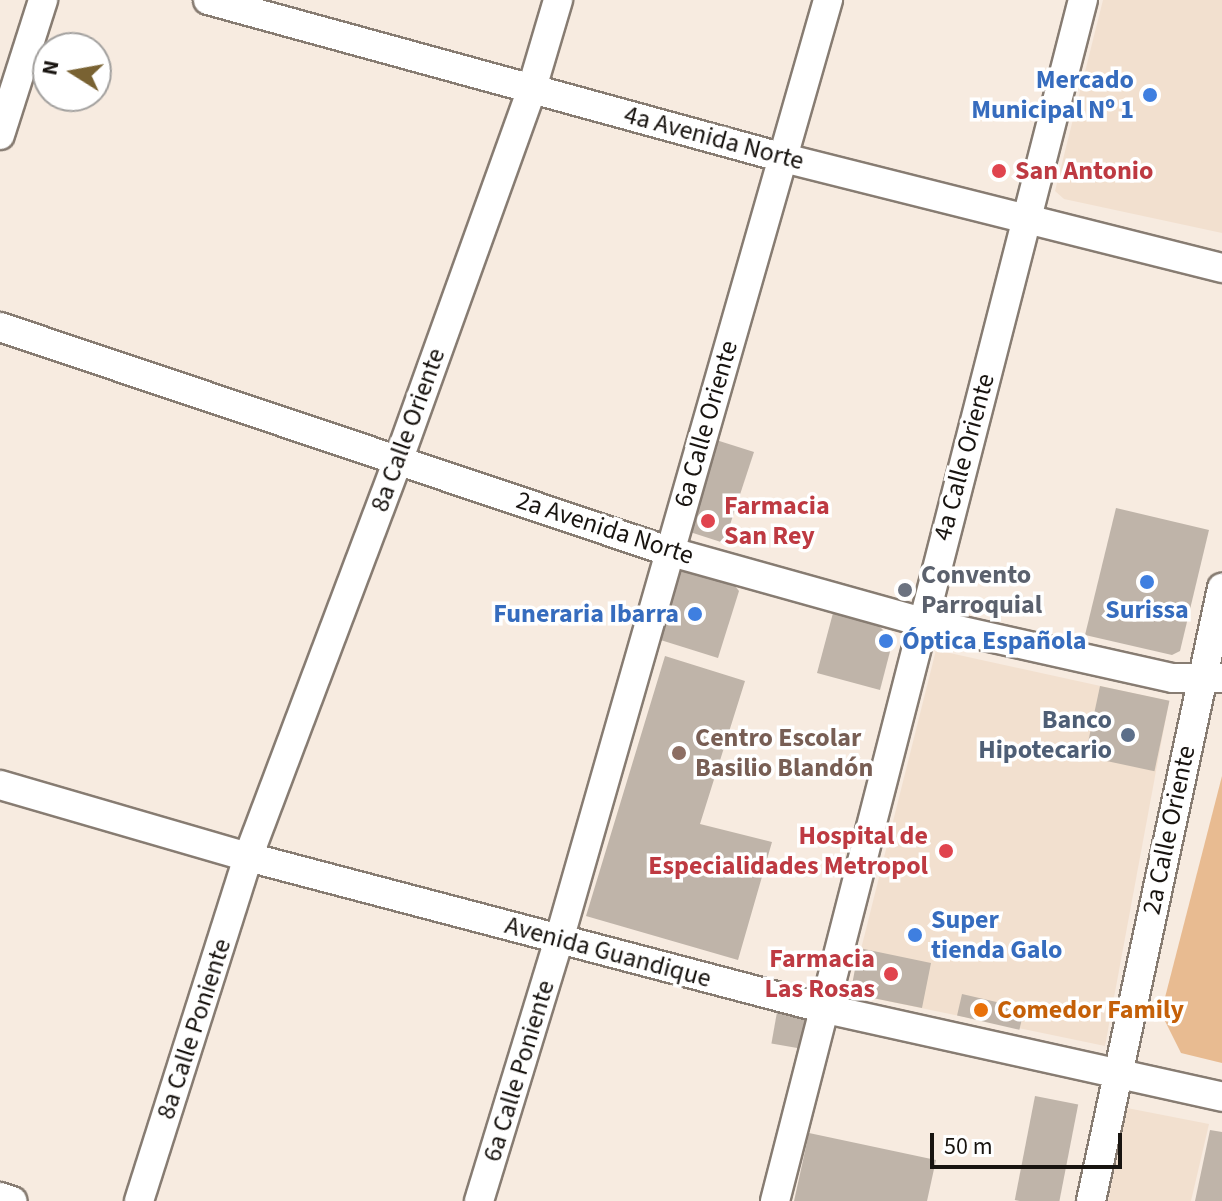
<!DOCTYPE html>
<html>
<head>
<meta charset="utf-8">
<style>
	body { margin:0 }
	#map { position:relative; width:1222px; height:1201px; overflow:hidden; background:#f7ebe0; font-family:"Source Sans 3",sans-serif }
	div>[style] { position:absolute }
	[style*='--x'] { left:calc(var(--x)*1px); top:calc(var(--y)*1px); width:calc(var(--w)*1px); rotate:calc(var(--a)*1deg) }
	.built>* { inset:0; background:#f2e0cf }
	.green>* { inset:0; background:#e8bb91 }
	.building>* { inset:0; background:#bfb4a9; transform-origin:0 0 }
	.roads { filter:drop-shadow(2px 0 #877c72) drop-shadow(-2px 0 #877c72) drop-shadow(0 2px #877c72) drop-shadow(0 -2px #877c72) }
	.minor>* { height:28px; margin:-14px; padding:0 14px; transform-origin:14px; border-radius:14px; background:#fff }
	.dots>* { width:22px; height:22px; translate:-50% -50%; box-sizing:border-box; border:4px solid #fff; border-radius:50% }
	span { translate:-50% -50%; white-space:nowrap; text-align:center; line-height:1.15; -webkit-text-stroke:7px #fff; paint-order:stroke }
	.shop-label { font-size:26px; color:#366cbe; font-weight:700 }
	.right { translate:-100% -50%; text-align:right }
	.left { translate:0 -50%; text-align:left }
	.street-label { font-size:26px; color:#181410 }
	.health-label { font-size:26px; color:#be3a42; font-weight:700 }
	.worship-label { font-size:26px; color:#5b616d; font-weight:700 }
	.service-label { font-size:26px; color:#4e5e75; font-weight:700 }
	.education-label { font-size:26px; color:#785e54; font-weight:700 }
	.food-label { font-size:26px; color:#c56008; font-weight:700 }
	.north { position:absolute; left:32px; top:32px; width:80px; height:80px; box-sizing:border-box; background:#fff; border:2px solid #a3a19f; border-radius:50%; rotate:281deg; font-size:22px; font-weight:700; line-height:32px; text-align:center; color:#181410 }
	.north::after { content:''; display:block; margin:auto; width:28px; height:36px; background:#796232; clip-path:polygon(50% 0,100% 100%,50% 72%,0 100%) }
	.scale { position:absolute; left:930px; top:1133px; width:192px; height:36px; box-sizing:border-box; border:4px solid #181410; border-top:0; padding-left:10px; font-size:24px; line-height:28px; white-space:nowrap; color:#181410; -webkit-text-stroke:6px #fff; paint-order:stroke }
</style>
</head>
<body>
<div id="map">
	<div class="built">
		<div style="clip-path:polygon(1103px 0,1222px 0,1222px 233px,1064px 199px,1055px 191px)"></div>
		<div style="clip-path:polygon(936px 650px,1169px 701px,1105px 1046px,858px 995px,852px 985px)"></div>
		<div style="clip-path:polygon(1127px 1108px,1209px 1124px,1191px 1201px,1108px 1201px)"></div>
	</div>
	<div class="green">
		<div style="clip-path:polygon(1222px 776px,1222px 1063px,1181px 1053px,1161px 1013px)"></div>
	</div>
	<div class="building">
		<div style="clip-path:polygon(713px 439px,754px 452px,724px 543px,693px 533px,686px 519px)"></div>
		<div style="clip-path:polygon(1116px 508px,1209px 530px,1180px 651px,1172px 655px,1085px 635px)"></div>
		<div style="clip-path:polygon(683px 570px,732px 582px,739px 591px,718px 658px,651px 637px,670px 575px)"></div>
		<div style="clip-path:polygon(833px 613px,879px 626px,893px 640px,880px 690px,817px 673px)"></div>
		<div style="clip-path:polygon(665px 656px,745px 681px,700px 824px,772px 842px,738px 960px,586px 916px)"></div>
		<div style="left:1100px;top:686px;width:71px;height:72px;rotate:12deg"></div>
		<div style="clip-path:polygon(859px 948px,931px 963px,922px 1008px,858px 995px,852px 985px)"></div>
		<div style="left:962px;top:994px;width:64px;height:22px;rotate:13deg"></div>
		<div style="left:777px;top:1012px;width:35px;height:32px;rotate:10deg"></div>
		<div style="left:1035px;top:1096px;width:44px;height:106px;rotate:11deg"></div>
		<div style="clip-path:polygon(1210px 1130px,1222px 1132px,1222px 1201px,1195px 1201px)"></div>
		<div style="clip-path:polygon(809px 1133px,936px 1160px,927px 1201px,794px 1201px)"></div>
	</div>
	<div class="roads">
		<div class="minor">
			<div style="--x:208;--y:0;--w:597;--a:15.34"></div>
			<div style="--x:784;--y:158;--w:452;--a:14.1"></div>
			<div style="--x:0;--y:135;--w:142;--a:-72.3"></div>
			<div style="--x:0;--y:327;--w:705;--a:18.54"></div>
			<div style="--x:668;--y:551;--w:264;--a:15.6"></div>
			<div style="--x:922;--y:622;--w:257;--a:12.6"></div>
			<div style="--x:1173;--y:678;--w:49;--a:0"></div>
			<div style="--x:0;--y:785;--w:258;--a:16.2"></div>
			<div style="--x:248;--y:857;--w:594;--a:14.74"></div>
			<div style="--x:822;--y:1008;--w:410;--a:12.5"></div>
			<div style="--x:0;--y:1197;--w:13;--a:18"></div>
			<div style="--x:139;--y:1201;--w:361;--a:-72.4"></div>
			<div style="--x:248;--y:857;--w:423;--a:-69.3"></div>
			<div style="--x:398;--y:461;--w:396;--a:-70.2"></div>
			<div style="--x:532;--y:88;--w:92;--a:-73.5"></div>
			<div style="--x:479;--y:1201;--w:273;--a:-73"></div>
			<div style="--x:559;--y:940;--w:978;--a:-74.03"></div>
			<div style="--x:775;--y:1201;--w:1240;--a:-75.62"></div>
			<div style="--x:1091;--y:1201;--w:627;--a:-77.94"></div>
		</div>
	</div>
	<div class="dots">
		<div style="left:1150px;top:95px;background:#3f7fe0"></div>
		<div style="left:999px;top:171px;background:#e0444e"></div>
		<div style="left:708px;top:521px;background:#e0444e"></div>
		<div style="left:1147px;top:582px;background:#3f7fe0"></div>
		<div style="left:905px;top:590px;background:#6b7280"></div>
		<div style="left:695px;top:614px;background:#3f7fe0"></div>
		<div style="left:886px;top:641px;background:#3f7fe0"></div>
		<div style="left:1128px;top:735px;background:#5c6f8a"></div>
		<div style="left:679px;top:753px;background:#8d6e63"></div>
		<div style="left:946px;top:851px;background:#e0444e"></div>
		<div style="left:915px;top:935px;background:#3f7fe0"></div>
		<div style="left:891px;top:974px;background:#e0444e"></div>
		<div style="left:981px;top:1010px;background:#e8710a"></div>
	</div>
	<div class="shop-label">
		<span class="right" style="left:1134px;top:95px">Mercado<br>Municipal Nº 1</span>
		<span style="left:1147px;top:610px">Surissa</span>
		<span class="right" style="left:679px;top:614px">Funeraria Ibarra</span>
		<span class="left" style="left:902px;top:641px">Óptica Española</span>
		<span class="left" style="left:931px;top:935px">Super<br>tienda Galo</span>
	</div>
	<div class="street-label">
		<span style="left:714px;top:138px;rotate:15deg">4a Avenida Norte</span>
		<span style="left:706px;top:424px;rotate:-74deg">6a Calle Oriente</span>
		<span style="left:408px;top:430px;rotate:-70deg">8a Calle Oriente</span>
		<span style="left:964px;top:457px;rotate:-75deg">4a Calle Oriente</span>
		<span style="left:605px;top:528px;rotate:18deg">2a Avenida Norte</span>
		<span style="left:1169px;top:830px;rotate:-78deg">2a Calle Oriente</span>
		<span style="left:608px;top:952px;rotate:15deg">Avenida Guandique</span>
		<span style="left:194px;top:1029px;rotate:-72deg">8a Calle Poniente</span>
		<span style="left:519px;top:1071px;rotate:-73deg">6a Calle Poniente</span>
	</div>
	<div class="health-label">
		<span class="left" style="left:1015px;top:171px">San Antonio</span>
		<span class="left" style="left:724px;top:521px">Farmacia<br>San Rey</span>
		<span class="right" style="left:928px;top:851px">Hospital de<br>Especialidades Metropol</span>
		<span class="right" style="left:875px;top:974px">Farmacia<br>Las Rosas</span>
	</div>
	<div class="worship-label">
		<span class="left" style="left:921px;top:590px">Convento<br>Parroquial</span>
	</div>
	<div class="service-label">
		<span class="right" style="left:1112px;top:735px">Banco<br>Hipotecario</span>
	</div>
	<div class="education-label">
		<span class="left" style="left:695px;top:753px">Centro Escolar<br>Basilio Blandón</span>
	</div>
	<div class="food-label">
		<span class="left" style="left:997px;top:1010px">Comedor Family</span>
	</div>
	<div class="north">N</div>
	<div class="scale">50 m</div>
</div>
</body>
</html>
